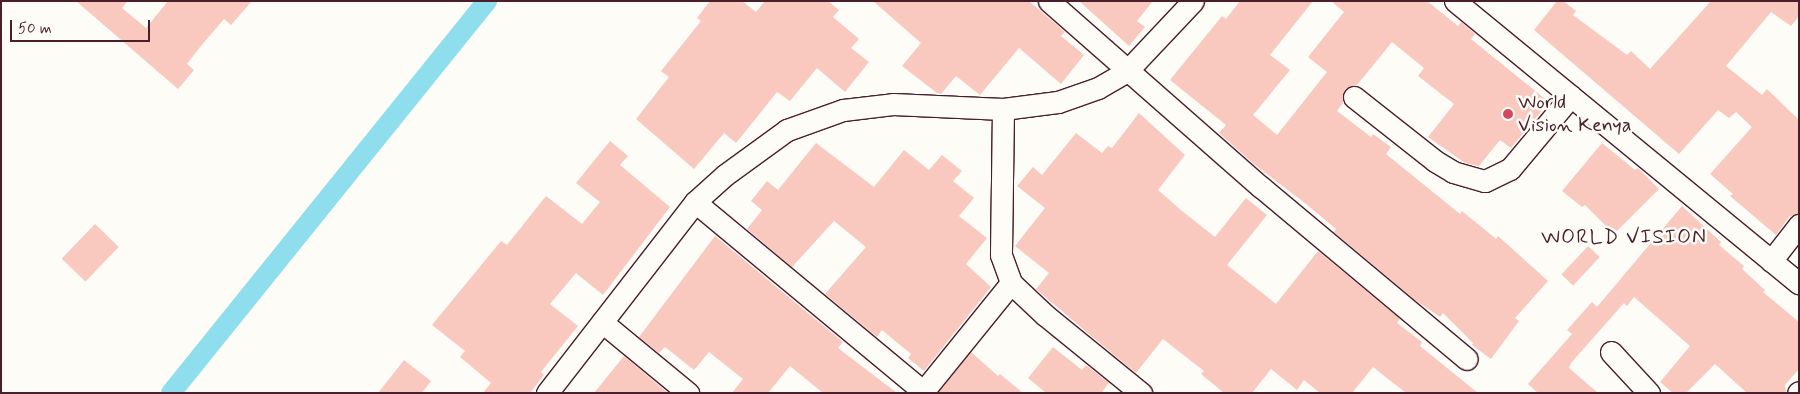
<!DOCTYPE html>
<html>
<head>
<meta charset="utf-8">
<style>
	body { margin:0 }
	#map { position:relative; width:1800px; height:394px; overflow:hidden; background:#fdfcf7; font-family:Mynerve,sans-serif }
	div>[style] { position:absolute }
	[style*='--x'] { left:calc(var(--x)*1px); top:calc(var(--y)*1px); width:calc(var(--w)*1px); rotate:calc(var(--a)*1deg) }
	.canal>* { height:20px; margin:-10px; padding:0 10px; transform-origin:10px; border-radius:10px; background:#8fdeed }
	.building>* { inset:0; background:#f9c9c0; transform-origin:0 0 }
	.roads { filter:drop-shadow(1px 0 #4a1f2b) drop-shadow(-1px 0 #4a1f2b) drop-shadow(0 1px #4a1f2b) drop-shadow(0 -1px #4a1f2b) }
	.minor>* { height:21px; margin:-10.5px; padding:0 10.5px; transform-origin:10.5px; border-radius:10.5px; background:#fdfcf7 }
	.dots>* { width:14px; height:14px; translate:-50% -50%; box-sizing:border-box; border:2px solid #fdfcf7; border-radius:50% }
	span { translate:-50% -50%; white-space:nowrap; text-align:center; line-height:1.15; -webkit-text-stroke:5px #fdfcf7; paint-order:stroke }
	.poi-label { font-size:20px; color:#4a1f2b }
	.left { translate:0 -50%; text-align:left }
	.neighbourhood-label { font-size:21px; color:#4a1f2b; letter-spacing:1px }
	.frame { position:absolute; inset:0; border:2px solid #4a1f2b; pointer-events:none }
	.scale { position:absolute; left:10px; top:20px; width:140px; height:22px; box-sizing:border-box; border:2px solid #4a1f2b; border-top:0; padding-left:6px; font-size:15px; line-height:18px; white-space:nowrap; color:#4a1f2b; -webkit-text-stroke:4px #fdfcf7; paint-order:stroke }
</style>
</head>
<body>
<div id="map">
	<div class="canal">
		<div style="--x:171;--y:393;--w:504;--a:-51.13"></div>
	</div>
	<div class="building">
		<div style="clip-path:polygon(76px 1px,128px 1px,122px 8px,146px 28px,168px 1px,252px 1px,231px 25px,224px 19px,200px 47px,187px 64px,194px 70px,178px 89px)"></div>
		<div style="clip-path:polygon(710px 1px,742px 1px,756px 12px,765px 1px,828px 1px,839px 10px,833px 17px,859px 39px,851px 48px,869px 62px,845px 92px,817px 68px,790px 101px,777px 92px,736px 143px,724px 133px,694px 169px,636px 119px,669px 77px,661px 71px,701px 21px,697px 18px)"></div>
		<div style="clip-path:polygon(873px 1px,1029px 1px,1065px 32px,1061px 36px,1084px 55px,1061px 84px,1019px 48px,980px 95px,956px 76px,941px 94px,937px 93px,902px 66px,921px 43px)"></div>
		<div style="clip-path:polygon(1079px 1px,1153px 1px,1137px 21px,1145px 27px,1129px 46px)"></div>
		<div style="clip-path:polygon(1240px 1px,1313px 1px,1270px 55px,1290px 70px,1253px 115px,1277px 135px,1327px 72px,1308px 57px,1344px 12px,1331px 1px,1427px 1px,1458px 26px,1461px 22px,1475px 34px,1471px 39px,1549px 102px,1511px 148px,1500px 140px,1479px 166px,1465px 163px,1428px 137px,1454px 104px,1418px 76px,1424px 68px,1392px 42px,1357px 85px,1345px 89px,1343px 103px,1337px 111px,1371px 137px,1373px 134px,1391px 147px,1386px 154px,1460px 214px,1462px 211px,1496px 239px,1498px 236px,1548px 281px,1515px 318px,1519px 321px,1491px 359px,1472px 345px,1473px 343px,1443px 313px,1440px 317px,1415px 300px,1334px 232px,1336px 229px,1305px 203px,1255px 165px,1219px 133px,1226px 125px,1170px 80px,1222px 16px,1226px 19px)"></div>
		<div style="clip-path:polygon(1557px 1px,1563px 1px,1576px 11px,1573px 15px,1627px 55px,1631px 51px,1650px 69px,1711px 1px,1799px 1px,1799px 16px,1791px 26px,1771px 12px,1726px 66px,1762px 95px,1767px 89px,1799px 120px,1799px 213px,1789px 217px,1776px 235px,1730px 196px,1733px 194px,1710px 174px,1752px 127px,1736px 112px,1729px 118px,1718px 110px,1679px 154px,1534px 30px)"></div>
		<div style="clip-path:polygon(1139px 113px,1185px 155px,1158px 190px,1182px 211px,1215px 237px,1246px 198px,1267px 215px,1227px 265px,1276px 304px,1318px 251px,1400px 319px,1397px 323px,1422px 342px,1420px 346px,1478px 393px,1406px 393px,1373px 367px,1352px 393px,1320px 393px,1304px 380px,1297px 390px,1271px 369px,1252px 393px,1224px 393px,1201px 374px,1204px 371px,1163px 339px,1136px 373px,1102px 345px,1036px 289px,1049px 273px,1015px 246px,1045px 208px,1017px 186px,1033px 167px,1042px 175px,1076px 133px,1102px 153px,1108px 146px,1112px 148px)"></div>
		<div style="clip-path:polygon(610px 141px,628px 156px,620px 165px,670px 207px,603px 295px,576px 273px,550px 304px,578px 326px,541px 372px,544px 375px,530px 393px,483px 393px,491px 383px,460px 357px,465px 351px,432px 325px,501px 241px,507px 245px,546px 196px,582px 224px,600px 202px,576px 183px)"></div>
		<div style="clip-path:polygon(816px 143px,874px 187px,904px 150px,929px 170px,942px 155px,962px 171px,953px 181px,974px 198px,959px 216px,987px 238px,966px 264px,991px 287px,924px 371px,908px 358px,911px 354px,882px 330px,877px 337px,825px 294px,866px 247px,834px 221px,792px 267px,747px 229px,762px 210px,751px 201px,767px 181px,778px 190px)"></div>
		<div style="clip-path:polygon(1602px 143px,1635px 170px,1638px 168px,1659px 189px,1614px 234px,1585px 205px,1582px 207px,1562px 191px)"></div>
		<div style="clip-path:polygon(1682px 206px,1721px 242px,1719px 245px,1744px 266px,1742px 269px,1765px 290px,1763px 292px,1799px 322px,1799px 369px,1785px 385px,1786px 393px,1747px 393px,1715px 364px,1686px 393px,1673px 393px,1660px 382px,1690px 346px,1634px 297px,1627px 306px,1624px 303px,1571px 363px,1569px 368px,1598px 393px,1538px 393px,1528px 384px,1572px 334px,1567px 330px,1592px 302px,1597px 307px)"></div>
		<div style="left:95px;top:224px;width:33px;height:48px;rotate:44deg"></div>
		<div style="clip-path:polygon(715px 236px,843px 342px,838px 348px,897px 393px,823px 393px,790px 366px,768px 393px,732px 393px,743px 379px,709px 352px,694px 370px,665px 347px,659px 353px,639px 337px)"></div>
		<div style="left:1588px;top:246px;width:16px;height:39px;rotate:43deg"></div>
		<div style="clip-path:polygon(1053px 347px,1082px 370px,1086px 365px,1109px 383px,1101px 393px,1046px 393px,1028px 378px)"></div>
		<div style="clip-path:polygon(971px 352px,998px 376px,1000px 374px,1023px 393px,938px 393px)"></div>
		<div style="clip-path:polygon(624px 356px,643px 372px,668px 393px,594px 393px)"></div>
		<div style="clip-path:polygon(404px 360px,431px 381px,422px 393px,378px 393px)"></div>
	</div>
	<div class="roads">
		<div class="minor">
			<div style="--x:1049;--y:1;--w:282;--a:41.3"></div>
			<div style="--x:1261;--y:187;--w:268;--a:39.9"></div>
			<div style="--x:1455;--y:1;--w:445;--a:39.4"></div>
			<div style="--x:1354;--y:97;--w:103;--a:38.3"></div>
			<div style="--x:1435;--y:161;--w:21;--a:31"></div>
			<div style="--x:1453;--y:172;--w:33;--a:16"></div>
			<div style="--x:1485;--y:181;--w:28;--a:-26"></div>
			<div style="--x:1510;--y:169;--w:95;--a:-50.1"></div>
			<div style="--x:1003;--y:109;--w:146;--a:90.8"></div>
			<div style="--x:1001;--y:255;--w:30;--a:70"></div>
			<div style="--x:1011;--y:283;--w:47;--a:43.3"></div>
			<div style="--x:1045;--y:315;--w:124;--a:39.1"></div>
			<div style="--x:695;--y:202;--w:299;--a:39.7"></div>
			<div style="--x:1771;--y:261;--w:46;--a:-52.1"></div>
			<div style="--x:602;--y:322;--w:112;--a:39.5"></div>
			<div style="--x:1611;--y:352;--w:56;--a:47.2"></div>
			<div style="--x:547;--y:393;--w:242;--a:-52.2"></div>
			<div style="--x:695;--y:202;--w:40;--a:-42"></div>
			<div style="--x:725;--y:175;--w:77;--a:-36"></div>
			<div style="--x:787;--y:130;--w:59;--a:-19.7"></div>
			<div style="--x:843;--y:110;--w:50;--a:-6.8"></div>
			<div style="--x:893;--y:104;--w:110;--a:2.6"></div>
			<div style="--x:1003;--y:109;--w:55;--a:-7.3"></div>
			<div style="--x:1058;--y:102;--w:42;--a:-19.3"></div>
			<div style="--x:1098;--y:88;--w:34;--a:-30"></div>
			<div style="--x:1127;--y:71;--w:96;--a:-46.7"></div>
			<div style="--x:922;--y:393;--w:141;--a:-51"></div>
			<div style="--x:1798;--y:393;--w:1;--a:-45"></div>
		</div>
	</div>
	<div class="dots">
		<div style="left:1508px;top:114px;background:#d1495b"></div>
	</div>
	<div class="poi-label">
		<span class="left" style="left:1518px;top:114px">World<br>Vision Kenya</span>
	</div>
	<div class="neighbourhood-label">
		<span style="left:1624px;top:237px">WORLD VISION</span>
	</div>
	<div class="frame"></div>
	<div class="scale">50 m</div>
</div>
</body>
</html>
